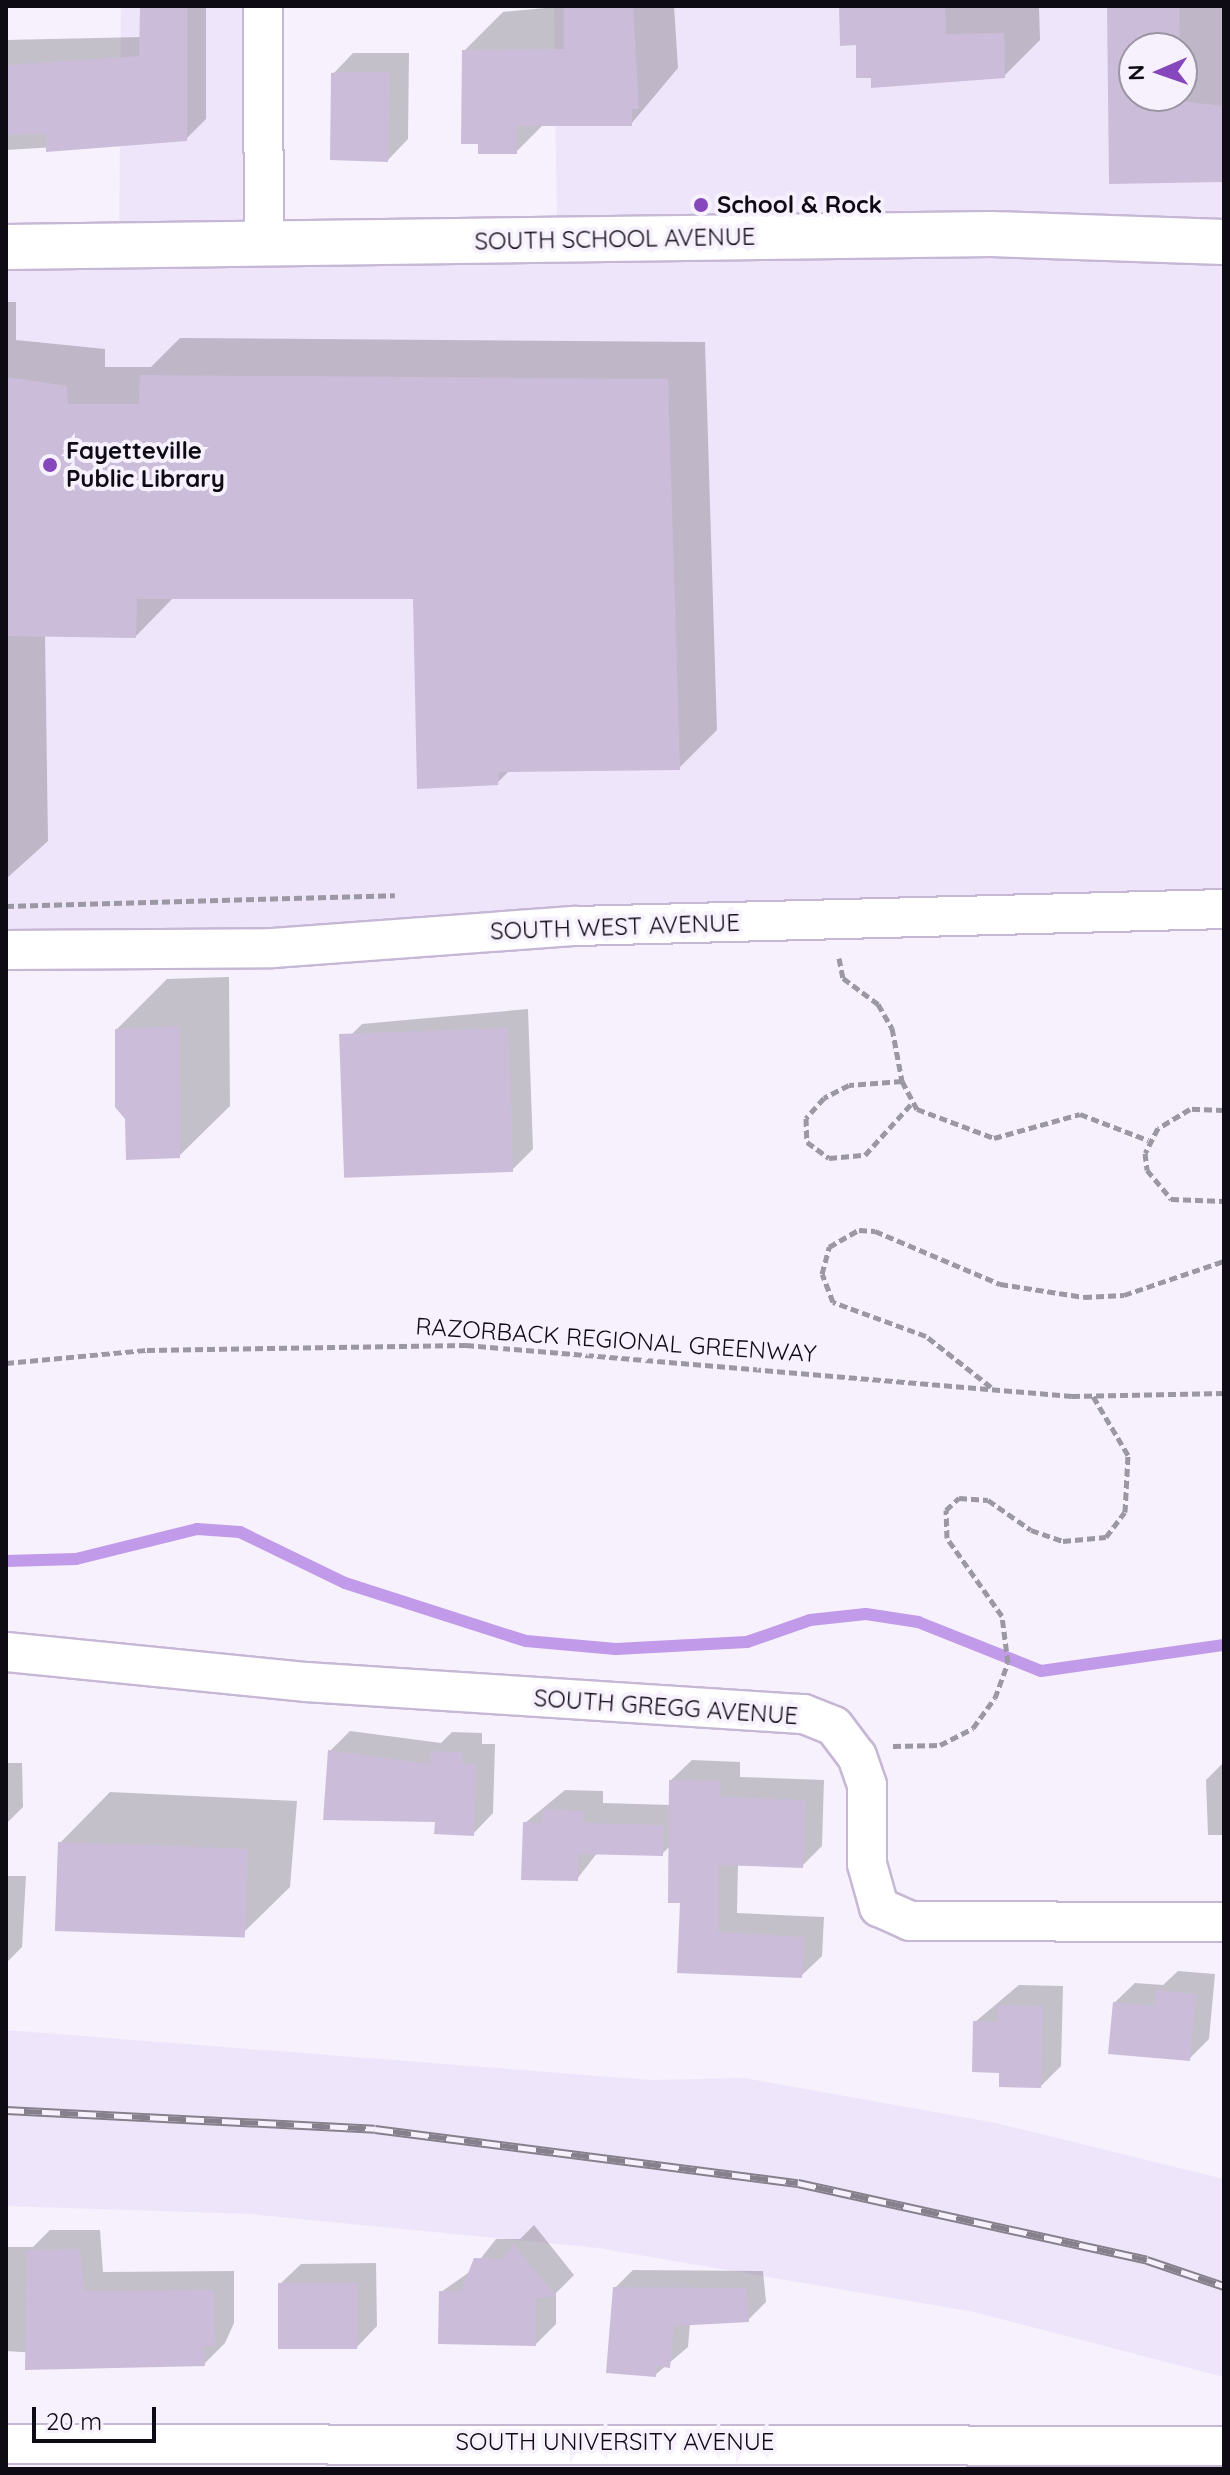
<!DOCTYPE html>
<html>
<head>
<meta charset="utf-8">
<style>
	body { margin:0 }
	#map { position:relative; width:1230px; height:2475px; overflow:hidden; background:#f6f1fd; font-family:Quicksand,sans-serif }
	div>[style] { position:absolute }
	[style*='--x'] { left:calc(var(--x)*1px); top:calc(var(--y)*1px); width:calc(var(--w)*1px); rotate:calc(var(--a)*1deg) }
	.built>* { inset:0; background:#efe5fb }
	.shadow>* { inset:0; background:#0003 }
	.stream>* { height:12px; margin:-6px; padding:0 6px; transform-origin:6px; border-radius:6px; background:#c19ae9 }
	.building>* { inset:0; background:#cbbdda; transform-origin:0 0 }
	.path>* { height:5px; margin-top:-2.5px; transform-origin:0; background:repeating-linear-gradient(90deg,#9c98a3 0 8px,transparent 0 12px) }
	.roads { filter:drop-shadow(2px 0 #c6b8d5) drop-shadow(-2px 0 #c6b8d5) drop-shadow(0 2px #c6b8d5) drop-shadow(0 -2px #c6b8d5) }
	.street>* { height:38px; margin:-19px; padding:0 19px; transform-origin:19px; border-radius:19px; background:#fff }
	.secondary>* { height:44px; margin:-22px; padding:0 22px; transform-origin:22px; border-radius:22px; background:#fff }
	.rail>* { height:9px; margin-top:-4.5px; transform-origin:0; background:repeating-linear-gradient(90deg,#f6f1fd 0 18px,#85808b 0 36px); box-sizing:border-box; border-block:2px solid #85808b }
	.dots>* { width:22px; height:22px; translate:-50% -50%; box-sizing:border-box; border:4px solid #f6f1fd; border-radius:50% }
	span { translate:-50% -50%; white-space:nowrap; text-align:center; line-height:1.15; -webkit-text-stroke:8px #f6f1fd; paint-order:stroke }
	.poi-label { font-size:24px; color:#0f0b14; font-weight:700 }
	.left { translate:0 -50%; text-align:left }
	.street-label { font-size:24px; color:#0f0b14 }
	.frame { position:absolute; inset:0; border:8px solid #0f0b14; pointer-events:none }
	.north { position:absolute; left:1118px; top:32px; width:80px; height:80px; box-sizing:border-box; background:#f6f1fd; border:2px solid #9a95a0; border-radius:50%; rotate:268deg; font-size:22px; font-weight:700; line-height:32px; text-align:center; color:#0f0b14 }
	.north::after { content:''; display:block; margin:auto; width:28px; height:36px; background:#8747bc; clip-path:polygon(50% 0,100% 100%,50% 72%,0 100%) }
	.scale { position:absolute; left:32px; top:2407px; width:124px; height:36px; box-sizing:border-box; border:4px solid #0f0b14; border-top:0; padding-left:10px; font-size:24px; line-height:28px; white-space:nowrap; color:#0f0b14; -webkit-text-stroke:6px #f6f1fd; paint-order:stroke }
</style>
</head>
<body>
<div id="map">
	<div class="built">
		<div style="clip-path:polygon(evenodd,121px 6px,263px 6px,264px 243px,557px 238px,554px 6px,1224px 6px,1224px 909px,6px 950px,6px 247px,119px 246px,121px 6px,1134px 48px,1182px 48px,1182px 96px,1134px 96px,1134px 48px)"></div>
		<div style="clip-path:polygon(6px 2030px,651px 2080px,744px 2078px,996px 2123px,1224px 2179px,1224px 2377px,974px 2312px,598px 2248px,250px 2214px,6px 2206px)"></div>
	</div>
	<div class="shadow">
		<div style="clip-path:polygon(142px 6px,206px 6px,206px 119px,186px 139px,6px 150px,6px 40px,141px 37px)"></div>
		<div style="clip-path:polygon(566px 6px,674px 6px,678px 68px,631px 124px,544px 124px,516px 152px,464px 51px,503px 12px)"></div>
		<div style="clip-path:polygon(841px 6px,1039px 6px,1040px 40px,1004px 76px,873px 76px)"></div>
		<div style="clip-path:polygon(evenodd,1109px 6px,1224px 6px,1224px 180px,1111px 182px,1109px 6px,1134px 48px,1182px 48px,1182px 96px,1134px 96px,1134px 48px)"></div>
		<div style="clip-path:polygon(353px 53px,409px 53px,408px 139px,388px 160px,333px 74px)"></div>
		<div style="clip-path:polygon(6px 302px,16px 302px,16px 340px,105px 349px,105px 367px,151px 367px,180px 338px,705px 342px,717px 730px,679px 768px,510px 770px,497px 783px,415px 597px,174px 597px,136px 636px,45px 634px,48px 841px,6px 879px)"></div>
		<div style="clip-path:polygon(229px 977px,230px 1106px,179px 1156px,127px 1119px,117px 1029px,167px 979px)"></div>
		<div style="clip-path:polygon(528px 1009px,533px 1149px,512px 1170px,342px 1044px,362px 1024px)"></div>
		<div style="clip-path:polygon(350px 1731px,441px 1743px,452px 1732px,482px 1733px,482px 1744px,495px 1744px,493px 1813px,473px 1834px,437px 1820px,330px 1751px)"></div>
		<div style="clip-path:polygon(692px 1760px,740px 1762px,740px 1777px,824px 1780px,822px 1846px,802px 1866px,738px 1863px,737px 1913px,824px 1917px,822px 1956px,801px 1976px,679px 1971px,682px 1901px,671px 1845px,662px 1854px,598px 1852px,577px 1879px,525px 1823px,565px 1790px,603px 1791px,603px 1803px,671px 1805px,671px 1780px)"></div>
		<div style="clip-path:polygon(1224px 1762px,1224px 1835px,1208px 1835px,1206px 1780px)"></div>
		<div style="clip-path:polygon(6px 1763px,22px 1763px,23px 1807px,6px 1824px)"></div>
		<div style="clip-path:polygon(110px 1792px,297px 1801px,290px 1887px,239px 1937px,60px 1843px)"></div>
		<div style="clip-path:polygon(6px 1876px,26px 1876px,22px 1947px,6px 1963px)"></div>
		<div style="clip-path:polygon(1178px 1971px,1215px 1974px,1209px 2039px,1189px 2059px,1114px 2003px,1135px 1983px,1163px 1985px)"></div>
		<div style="clip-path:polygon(1019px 1985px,1063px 1986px,1061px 2066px,1041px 2086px,1001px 2071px,975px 2022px)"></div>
		<div style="clip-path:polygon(534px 2225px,574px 2275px,556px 2293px,556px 2324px,536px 2344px,441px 2292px,471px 2271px,496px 2239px,520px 2239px)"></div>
		<div style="clip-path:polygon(50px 2230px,100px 2230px,103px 2272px,234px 2271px,234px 2323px,225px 2343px,204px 2364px,6px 2351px,6px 2247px,33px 2247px)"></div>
		<div style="clip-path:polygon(376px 2263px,377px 2326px,357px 2347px,280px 2284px,301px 2264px)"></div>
		<div style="clip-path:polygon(633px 2270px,763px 2271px,766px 2302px,748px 2320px,690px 2323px,688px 2347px,655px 2375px,615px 2288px)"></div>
	</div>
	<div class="stream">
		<div style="--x:6;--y:1561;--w:70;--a:-1.6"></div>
		<div style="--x:76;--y:1559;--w:125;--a:-13.9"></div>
		<div style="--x:197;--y:1529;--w:43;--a:4"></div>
		<div style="--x:240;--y:1532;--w:117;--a:25.9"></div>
		<div style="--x:345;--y:1583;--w:190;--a:17.8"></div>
		<div style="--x:526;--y:1641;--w:90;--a:5.1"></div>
		<div style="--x:616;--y:1649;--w:131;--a:-3.1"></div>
		<div style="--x:747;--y:1642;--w:67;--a:-19.2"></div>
		<div style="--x:810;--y:1620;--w:56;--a:-6.1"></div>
		<div style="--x:866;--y:1614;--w:53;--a:8.7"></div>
		<div style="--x:918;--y:1622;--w:132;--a:21.7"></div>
		<div style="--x:1041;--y:1671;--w:185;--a:-8.1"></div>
	</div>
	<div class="building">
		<div style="clip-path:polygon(140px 6px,187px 6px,187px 141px,46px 152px,46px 134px,6px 135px,6px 65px,139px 56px)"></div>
		<div style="clip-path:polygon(564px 6px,633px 6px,639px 109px,632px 109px,632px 126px,516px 126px,517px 154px,478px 154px,478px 144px,461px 144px,462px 50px,564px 49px)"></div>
		<div style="clip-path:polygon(839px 6px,945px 6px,946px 34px,1004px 33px,1005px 78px,871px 88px,871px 78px,856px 78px,856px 45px,840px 46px)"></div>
		<div style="clip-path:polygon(1107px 6px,1179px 6px,1180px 48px,1134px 48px,1134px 96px,1224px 106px,1224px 182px,1109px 184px)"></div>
		<div style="clip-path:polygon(346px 72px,389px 72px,388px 162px,330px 160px,331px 73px)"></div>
		<div style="clip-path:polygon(140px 375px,668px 379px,680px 770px,499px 772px,498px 785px,417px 789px,413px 599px,137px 599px,136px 638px,6px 636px,6px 377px,67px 386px,68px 404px,139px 404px)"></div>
		<div style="clip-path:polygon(179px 1026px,180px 1158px,126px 1160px,125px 1119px,115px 1107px,115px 1029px)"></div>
		<div style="left:508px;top:1028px;width:144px;height:169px;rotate:88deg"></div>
		<div style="clip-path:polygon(328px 1750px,430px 1764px,430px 1751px,463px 1752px,462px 1764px,476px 1764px,474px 1836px,434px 1834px,435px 1822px,323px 1820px)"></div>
		<div style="clip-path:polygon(669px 1780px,721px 1781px,720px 1797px,805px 1800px,803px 1868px,718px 1865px,718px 1932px,804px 1937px,802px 1978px,677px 1973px,680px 1903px,668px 1903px)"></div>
		<div style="clip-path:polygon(543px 1809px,584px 1811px,584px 1823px,664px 1825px,663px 1856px,578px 1854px,578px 1881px,521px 1880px,523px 1822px,542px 1823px)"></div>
		<div style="left:58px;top:1842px;width:190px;height:89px;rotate:2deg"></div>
		<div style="clip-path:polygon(1156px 1990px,1196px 1994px,1190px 2061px,1108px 2054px,1113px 2002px,1154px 2006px)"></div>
		<div style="clip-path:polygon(997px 2005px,1043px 2006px,1041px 2088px,999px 2087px,999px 2073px,972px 2072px,973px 2021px,997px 2022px)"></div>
		<div style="clip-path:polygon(513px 2244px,556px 2296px,536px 2298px,536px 2346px,438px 2344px,439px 2291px,461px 2291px,474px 2258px,503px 2259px)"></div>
		<div style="clip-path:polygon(80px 2249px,84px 2291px,214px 2290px,215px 2346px,204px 2346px,205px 2366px,25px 2370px,27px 2250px)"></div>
		<div style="left:278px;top:2283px;width:79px;height:66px"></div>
		<div style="clip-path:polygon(613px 2287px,746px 2288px,749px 2322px,674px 2326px,670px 2368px,657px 2366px,656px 2377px,606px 2373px)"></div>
	</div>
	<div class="path">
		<div style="--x:6;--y:906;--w:389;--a:-1.6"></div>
		<div style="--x:839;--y:958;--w:20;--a:79"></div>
		<div style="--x:843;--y:978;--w:44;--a:36.6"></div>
		<div style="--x:878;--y:1004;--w:28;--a:60"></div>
		<div style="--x:892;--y:1028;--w:54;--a:79.3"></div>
		<div style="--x:902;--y:1081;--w:32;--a:62"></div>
		<div style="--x:917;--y:1109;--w:82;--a:20.6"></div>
		<div style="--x:994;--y:1138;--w:89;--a:-15.6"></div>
		<div style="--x:1080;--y:1114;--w:73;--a:20.9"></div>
		<div style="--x:902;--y:1081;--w:53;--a:175.7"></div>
		<div style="--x:849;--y:1085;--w:28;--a:153"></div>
		<div style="--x:824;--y:1098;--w:27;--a:132"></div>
		<div style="--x:806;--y:1118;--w:24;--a:88"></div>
		<div style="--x:807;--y:1142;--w:27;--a:36"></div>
		<div style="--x:829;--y:1158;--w:36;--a:-5"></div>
		<div style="--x:865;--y:1155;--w:70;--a:-47.9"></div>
		<div style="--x:1224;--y:1110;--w:34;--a:-178"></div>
		<div style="--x:1190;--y:1109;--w:37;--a:149"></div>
		<div style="--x:1158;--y:1128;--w:28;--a:117"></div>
		<div style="--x:1145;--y:1153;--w:17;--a:83"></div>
		<div style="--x:1147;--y:1170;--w:38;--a:50"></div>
		<div style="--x:1171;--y:1199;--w:53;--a:2.2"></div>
		<div style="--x:6;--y:1363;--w:142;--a:-5.3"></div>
		<div style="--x:147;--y:1350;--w:319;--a:-0.9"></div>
		<div style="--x:466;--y:1345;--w:608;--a:4.81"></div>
		<div style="--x:1072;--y:1396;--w:152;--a:-1.1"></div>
		<div style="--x:991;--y:1387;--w:83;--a:-141.9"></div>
		<div style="--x:926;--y:1336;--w:99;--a:-159.9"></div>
		<div style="--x:833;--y:1302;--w:30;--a:-111"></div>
		<div style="--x:822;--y:1274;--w:28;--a:-75"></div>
		<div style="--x:829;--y:1247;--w:34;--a:-30"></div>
		<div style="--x:859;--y:1230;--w:16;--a:4"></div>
		<div style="--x:875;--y:1231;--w:136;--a:23"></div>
		<div style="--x:1000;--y:1284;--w:85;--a:8.8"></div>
		<div style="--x:1084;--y:1297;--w:40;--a:-2.9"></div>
		<div style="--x:1124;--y:1295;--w:106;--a:-18.8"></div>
		<div style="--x:893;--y:1746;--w:47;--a:-1.2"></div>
		<div style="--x:940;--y:1745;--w:37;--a:-27"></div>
		<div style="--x:973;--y:1728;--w:37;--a:-54"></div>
		<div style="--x:995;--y:1698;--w:37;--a:-70"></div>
		<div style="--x:1008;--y:1663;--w:47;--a:-97.3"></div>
		<div style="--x:1002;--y:1616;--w:95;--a:-125.2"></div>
		<div style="--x:947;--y:1538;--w:28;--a:-92"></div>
		<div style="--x:946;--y:1510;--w:18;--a:-43"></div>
		<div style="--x:959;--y:1498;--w:29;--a:4"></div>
		<div style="--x:988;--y:1500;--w:52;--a:34.9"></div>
		<div style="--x:1031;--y:1530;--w:34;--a:19"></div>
		<div style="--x:1063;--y:1541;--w:43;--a:-5.3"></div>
		<div style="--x:1106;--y:1537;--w:31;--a:-53"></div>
		<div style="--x:1125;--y:1512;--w:57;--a:-87"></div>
		<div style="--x:1128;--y:1455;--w:69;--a:-120.7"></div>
	</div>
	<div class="roads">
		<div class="street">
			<div style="--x:263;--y:6;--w:238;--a:89.8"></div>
			<div style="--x:6;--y:950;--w:267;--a:-0.4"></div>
			<div style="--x:273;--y:948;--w:304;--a:-4.2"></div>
			<div style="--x:576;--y:926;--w:648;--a:-1.5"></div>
			<div style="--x:6;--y:1652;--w:301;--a:5.7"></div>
			<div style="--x:306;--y:1682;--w:499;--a:3.7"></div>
			<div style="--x:804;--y:1714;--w:32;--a:22"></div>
			<div style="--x:834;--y:1726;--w:38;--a:53"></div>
			<div style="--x:857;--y:1756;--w:31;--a:71"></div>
			<div style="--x:867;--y:1785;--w:79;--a:90"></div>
			<div style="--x:867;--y:1864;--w:45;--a:74.4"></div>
			<div style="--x:879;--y:1907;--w:34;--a:24"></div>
			<div style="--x:910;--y:1921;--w:314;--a:0.2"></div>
			<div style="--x:6;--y:2444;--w:1218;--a:0.09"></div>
		</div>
		<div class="secondary">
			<div style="--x:6;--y:247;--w:986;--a:-0.76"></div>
			<div style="--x:992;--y:234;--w:232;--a:2"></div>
		</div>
	</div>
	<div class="rail">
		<div style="--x:6;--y:2110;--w:369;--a:2.9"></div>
		<div style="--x:375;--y:2129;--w:426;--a:7.3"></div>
		<div style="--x:798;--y:2183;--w:357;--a:12.4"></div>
		<div style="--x:1147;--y:2260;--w:81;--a:18.7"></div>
	</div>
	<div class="dots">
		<div style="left:701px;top:205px;background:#8747bc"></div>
		<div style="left:50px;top:465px;background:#8747bc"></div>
	</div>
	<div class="poi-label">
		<span class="left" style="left:717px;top:205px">School &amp; Rock</span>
		<span class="left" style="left:66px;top:465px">Fayetteville<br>Public Library</span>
	</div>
	<div class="street-label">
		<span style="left:615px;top:239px;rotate:-1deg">SOUTH SCHOOL AVENUE</span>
		<span style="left:615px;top:927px;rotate:-2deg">SOUTH WEST AVENUE</span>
		<span style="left:616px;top:1340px;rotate:4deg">RAZORBACK REGIONAL GREENWAY</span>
		<span style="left:666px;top:1707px;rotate:4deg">SOUTH GREGG AVENUE</span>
		<span style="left:615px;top:2442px">SOUTH UNIVERSITY AVENUE</span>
	</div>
	<div class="frame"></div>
	<div class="north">N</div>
	<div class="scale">20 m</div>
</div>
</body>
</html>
